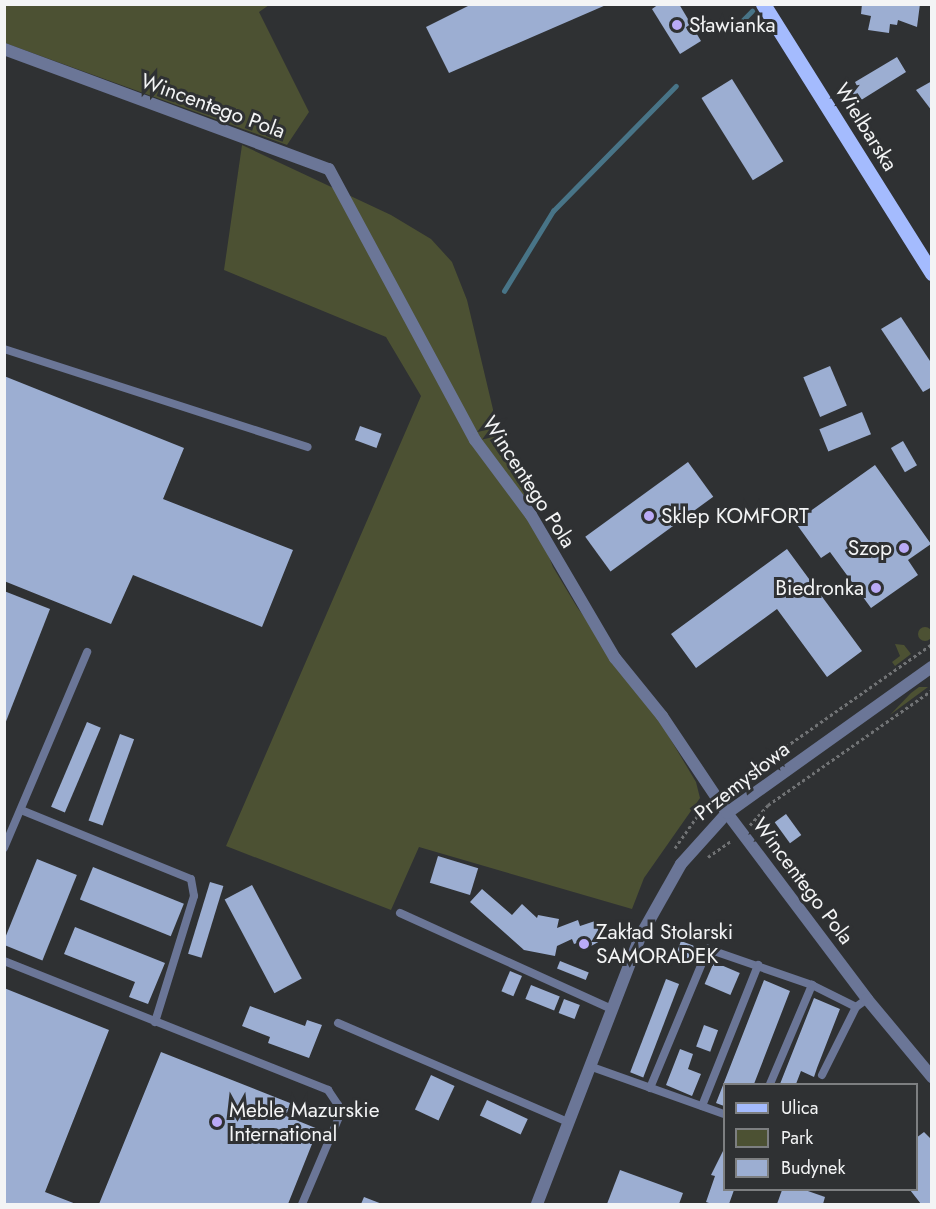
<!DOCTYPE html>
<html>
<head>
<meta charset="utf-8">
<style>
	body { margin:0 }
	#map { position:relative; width:936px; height:1209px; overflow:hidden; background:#2f3133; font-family:Jost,sans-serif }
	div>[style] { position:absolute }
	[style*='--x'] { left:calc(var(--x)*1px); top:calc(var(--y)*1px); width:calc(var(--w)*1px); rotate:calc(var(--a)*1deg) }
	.green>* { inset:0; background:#4c5133 }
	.round { border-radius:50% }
	.stream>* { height:4.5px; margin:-2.25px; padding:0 2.25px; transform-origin:2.25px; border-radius:2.25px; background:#487487 }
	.building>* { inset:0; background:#9caed2; transform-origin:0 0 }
	.path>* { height:3px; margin-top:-1.5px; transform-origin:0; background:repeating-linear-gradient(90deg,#717375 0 3px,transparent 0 6px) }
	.service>* { height:8px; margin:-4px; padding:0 4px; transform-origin:4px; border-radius:4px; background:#6b7697 }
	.minor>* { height:12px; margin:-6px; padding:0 6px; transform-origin:6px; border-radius:6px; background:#6b7697 }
	.tertiary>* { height:12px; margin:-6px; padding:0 6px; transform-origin:6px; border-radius:6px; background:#6b7697 }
	.primary>* { height:15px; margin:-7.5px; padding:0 7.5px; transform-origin:7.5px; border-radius:7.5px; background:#a4bbfe }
	.dots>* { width:16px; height:16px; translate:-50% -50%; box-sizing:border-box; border:3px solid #2f3133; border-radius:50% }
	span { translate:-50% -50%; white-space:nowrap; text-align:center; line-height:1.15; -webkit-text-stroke:6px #2f3133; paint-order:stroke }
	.poi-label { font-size:21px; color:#f3f4f5 }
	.left { translate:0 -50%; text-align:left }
	.right { translate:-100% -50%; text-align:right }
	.street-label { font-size:21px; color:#f3f4f5 }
	.frame { position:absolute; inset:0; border:6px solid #f3f4f5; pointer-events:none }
	.legend { position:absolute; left:723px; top:1083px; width:195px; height:108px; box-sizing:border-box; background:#2f3133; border:2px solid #7d7f81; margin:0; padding:8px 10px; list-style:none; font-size:18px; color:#f3f4f5 }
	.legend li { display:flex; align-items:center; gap:12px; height:30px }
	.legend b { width:30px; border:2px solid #7d7f81 }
</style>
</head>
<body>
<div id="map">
	<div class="green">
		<div style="clip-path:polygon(4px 5px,269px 5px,259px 12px,309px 112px,287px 145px,5px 43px)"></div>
		<div style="clip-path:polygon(242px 145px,391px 215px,431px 239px,452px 262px,467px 300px,496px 422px,553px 567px,577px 607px,656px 715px,696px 782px,700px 798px,644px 878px,632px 909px,419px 847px,391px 910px,226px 846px,421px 396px,386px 337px,224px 270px)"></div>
		<div class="round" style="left:918px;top:627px;width:14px;height:14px"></div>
		<div style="clip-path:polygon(895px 644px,904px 645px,911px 654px,895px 666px,892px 662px,900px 656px)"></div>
		<div style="clip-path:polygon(919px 687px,928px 687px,890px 715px,911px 693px)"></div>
	</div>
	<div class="stream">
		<div style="--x:735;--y:28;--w:24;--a:-45"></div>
		<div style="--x:504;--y:291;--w:94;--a:-58.5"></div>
		<div style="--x:553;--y:211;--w:175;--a:-45.5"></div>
	</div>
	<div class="building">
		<div style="clip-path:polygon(472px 4px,606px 5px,449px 73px,426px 27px)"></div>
		<div style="clip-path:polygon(659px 4px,679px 4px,701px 41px,680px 54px,652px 9px)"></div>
		<div style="clip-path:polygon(862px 4px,920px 4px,917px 27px,898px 20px,897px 25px,890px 24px,889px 33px,868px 30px,871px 16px,861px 14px)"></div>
		<div style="clip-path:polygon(897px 57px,906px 72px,858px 102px,851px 90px,857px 86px,855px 82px)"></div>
		<div style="left:732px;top:79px;width:97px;height:36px;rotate:58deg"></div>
		<div style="clip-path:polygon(932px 81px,932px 111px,916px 90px)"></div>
		<div style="clip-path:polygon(901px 317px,932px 364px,932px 387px,923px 392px,881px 329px)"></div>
		<div style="left:830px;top:366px;width:43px;height:29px;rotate:67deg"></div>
		<div style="clip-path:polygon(4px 376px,184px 448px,163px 499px,293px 550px,262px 627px,133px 575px,111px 624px,4px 581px)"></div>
		<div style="left:862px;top:412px;width:24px;height:46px;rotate:68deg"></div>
		<div style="left:360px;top:426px;width:23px;height:15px;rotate:20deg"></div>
		<div style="left:903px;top:441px;width:28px;height:14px;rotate:60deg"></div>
		<div style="left:688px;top:462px;width:43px;height:127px;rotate:54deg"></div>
		<div style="clip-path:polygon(875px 465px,931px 544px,908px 560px,918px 575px,871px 608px,830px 552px,821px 558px,795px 522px)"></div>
		<div style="clip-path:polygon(787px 549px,862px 651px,827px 677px,777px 609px,696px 668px,671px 634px)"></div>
		<div style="clip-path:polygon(4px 591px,50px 609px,5px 724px,4px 724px)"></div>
		<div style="left:87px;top:722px;width:15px;height:92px;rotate:23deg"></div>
		<div style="left:120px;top:734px;width:15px;height:92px;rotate:20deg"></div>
		<div style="left:786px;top:814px;width:26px;height:14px;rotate:54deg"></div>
		<div style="left:438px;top:856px;width:42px;height:28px;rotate:17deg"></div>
		<div style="left:37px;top:859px;width:43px;height:92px;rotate:22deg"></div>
		<div style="left:93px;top:867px;width:98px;height:35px;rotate:22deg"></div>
		<div style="left:210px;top:882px;width:14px;height:75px;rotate:17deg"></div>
		<div style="left:252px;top:885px;width:106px;height:31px;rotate:62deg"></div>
		<div style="clip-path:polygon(482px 889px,512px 915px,522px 904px,537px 918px,538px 915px,559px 919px,557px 928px,578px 920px,580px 926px,595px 921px,602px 940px,591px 946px,586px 940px,574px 944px,572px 939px,557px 946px,555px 956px,524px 950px,470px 902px)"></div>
		<div style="clip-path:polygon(75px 927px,165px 963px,148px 1004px,129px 997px,135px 982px,64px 954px)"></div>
		<div style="left:681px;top:941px;width:15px;height:15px;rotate:20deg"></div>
		<div style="left:560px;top:961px;width:31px;height:8px;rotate:22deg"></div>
		<div style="left:714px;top:962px;width:28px;height:24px;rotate:23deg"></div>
		<div style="left:510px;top:971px;width:13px;height:22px;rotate:23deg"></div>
		<div style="left:666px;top:979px;width:14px;height:100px;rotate:21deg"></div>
		<div style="clip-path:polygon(764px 980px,790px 991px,754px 1084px,724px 1084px,724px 1106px,716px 1103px)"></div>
		<div style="left:531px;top:985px;width:31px;height:15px;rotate:22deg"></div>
		<div style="clip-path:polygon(4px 988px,109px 1030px,45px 1192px,76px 1204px,4px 1204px)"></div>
		<div style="clip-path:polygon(814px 998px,840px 1009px,817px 1068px,814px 1077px,801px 1071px,796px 1084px,780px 1084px)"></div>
		<div style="left:564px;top:999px;width:17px;height:15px;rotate:21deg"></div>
		<div style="clip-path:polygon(250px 1006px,305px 1026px,307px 1020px,322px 1025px,309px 1058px,268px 1043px,270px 1037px,242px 1026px)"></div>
		<div style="left:704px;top:1025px;width:15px;height:23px;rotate:20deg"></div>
		<div style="clip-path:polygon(680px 1049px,693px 1054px,688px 1069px,701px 1074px,692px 1096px,666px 1085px)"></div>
		<div style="clip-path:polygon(161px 1052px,290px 1103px,286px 1116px,318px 1129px,288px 1204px,99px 1204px)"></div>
		<div style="left:431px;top:1075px;width:26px;height:38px;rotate:25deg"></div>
		<div style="left:487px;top:1100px;width:45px;height:17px;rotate:25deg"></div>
		<div style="clip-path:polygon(924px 1132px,932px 1140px,932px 1204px,921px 1204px,910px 1190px,916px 1190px,916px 1138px)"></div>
		<div style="clip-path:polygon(724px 1149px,724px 1190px,734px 1190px,729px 1204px,712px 1204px,706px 1202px,715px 1176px,711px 1175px)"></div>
		<div style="clip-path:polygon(620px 1170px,683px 1193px,679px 1204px,607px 1204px)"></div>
		<div style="clip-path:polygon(782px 1190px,805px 1190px,825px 1197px,823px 1204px,777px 1204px)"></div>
		<div style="clip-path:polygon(364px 1197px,382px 1204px,361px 1204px)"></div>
	</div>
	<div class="path">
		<div style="--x:727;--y:788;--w:251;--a:-35.1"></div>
		<div style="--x:750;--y:825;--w:27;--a:-48"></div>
		<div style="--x:768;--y:805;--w:200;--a:-35"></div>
		<div style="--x:675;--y:848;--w:52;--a:-55.1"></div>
		<div style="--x:708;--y:857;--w:29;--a:-35"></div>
	</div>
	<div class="service">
		<div style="--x:4;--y:349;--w:319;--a:17.9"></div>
		<div style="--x:21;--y:810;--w:183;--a:22.1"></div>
		<div style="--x:191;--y:879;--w:17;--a:80"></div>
		<div style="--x:194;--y:896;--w:132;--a:107.2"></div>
		<div style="--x:4;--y:848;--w:213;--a:-67"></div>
		<div style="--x:400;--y:913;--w:233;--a:24.4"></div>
		<div style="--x:4;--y:961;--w:349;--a:21.7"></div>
		<div style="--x:328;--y:1090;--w:18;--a:56"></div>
		<div style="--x:338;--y:1105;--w:12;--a:85"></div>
		<div style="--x:339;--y:1117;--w:95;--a:113"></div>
		<div style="--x:338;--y:1023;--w:250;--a:23.3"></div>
		<div style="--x:592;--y:1067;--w:140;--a:19.6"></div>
		<div style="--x:822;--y:1075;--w:76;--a:-63.4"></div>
		<div style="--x:770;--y:1084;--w:108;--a:-67"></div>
		<div style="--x:650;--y:1088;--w:151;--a:-67.4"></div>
		<div style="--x:708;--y:949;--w:110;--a:19.1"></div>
		<div style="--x:812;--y:985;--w:49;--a:26.6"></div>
		<div style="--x:856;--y:1007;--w:14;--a:-36"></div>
		<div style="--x:702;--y:1106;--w:152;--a:-68.3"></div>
	</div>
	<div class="minor">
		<div style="--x:4;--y:49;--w:346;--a:20.3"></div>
		<div style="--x:329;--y:169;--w:308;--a:61.7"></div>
		<div style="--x:475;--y:440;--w:94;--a:53.3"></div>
		<div style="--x:531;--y:515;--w:166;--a:59.6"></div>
		<div style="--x:615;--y:658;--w:75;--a:51"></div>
		<div style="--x:662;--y:716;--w:117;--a:56.2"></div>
		<div style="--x:727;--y:813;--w:233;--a:53"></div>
		<div style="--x:867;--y:999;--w:102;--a:50.2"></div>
	</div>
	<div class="tertiary">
		<div style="--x:537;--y:1204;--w:288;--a:-68.9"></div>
		<div style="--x:641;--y:935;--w:81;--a:-60.6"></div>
		<div style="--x:681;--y:864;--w:69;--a:-48"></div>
		<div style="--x:727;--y:813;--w:252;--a:-35.5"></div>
	</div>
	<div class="primary">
		<div style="--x:763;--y:4;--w:318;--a:57.9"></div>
	</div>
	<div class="dots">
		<div style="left:677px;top:25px;background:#baaaf6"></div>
		<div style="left:649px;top:516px;background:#baaaf6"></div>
		<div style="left:904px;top:548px;background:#baaaf6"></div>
		<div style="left:876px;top:588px;background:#baaaf6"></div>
		<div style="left:584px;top:944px;background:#baaaf6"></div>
		<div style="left:217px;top:1122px;background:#baaaf6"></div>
	</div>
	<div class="poi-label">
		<span class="left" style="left:689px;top:25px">Sławianka</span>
		<span class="left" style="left:661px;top:516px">Sklep KOMFORT</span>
		<span class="right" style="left:892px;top:548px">Szop</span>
		<span class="right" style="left:864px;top:588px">Biedronka</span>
		<span class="left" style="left:596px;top:944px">Zakład Stolarski<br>SAMORADEK</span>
		<span class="left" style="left:229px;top:1122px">Meble Mazurskie<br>International</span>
	</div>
	<div class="street-label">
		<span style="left:213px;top:106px;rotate:20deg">Wincentego Pola</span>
		<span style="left:866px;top:127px;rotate:58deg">Wielbarska</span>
		<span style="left:529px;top:482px;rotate:57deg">Wincentego Pola</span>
		<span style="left:742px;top:781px;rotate:-38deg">Przemysłowa</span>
		<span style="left:803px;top:881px;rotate:53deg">Wincentego Pola</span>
	</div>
	<div class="frame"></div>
	<ul class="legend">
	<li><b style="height:8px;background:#a4bbfe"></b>Ulica</li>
	<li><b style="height:16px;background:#4c5133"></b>Park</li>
	<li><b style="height:16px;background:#9caed2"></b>Budynek</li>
	</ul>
</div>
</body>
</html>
